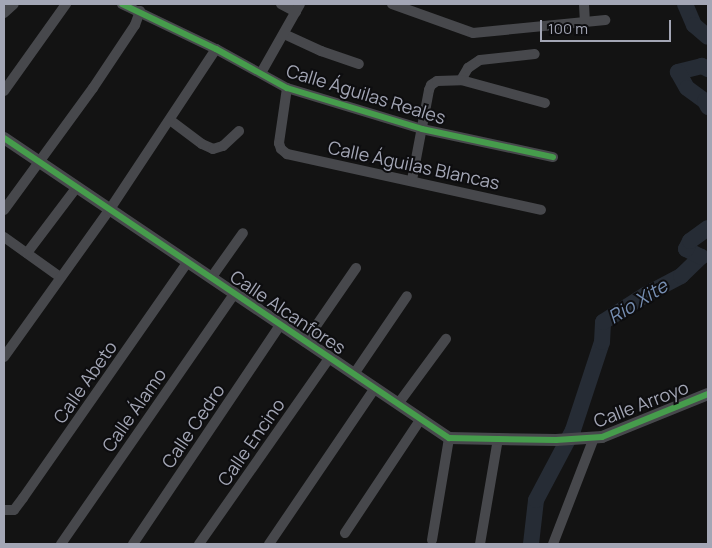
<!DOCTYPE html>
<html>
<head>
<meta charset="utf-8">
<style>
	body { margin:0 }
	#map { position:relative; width:712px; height:548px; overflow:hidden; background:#131313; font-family:Manrope,sans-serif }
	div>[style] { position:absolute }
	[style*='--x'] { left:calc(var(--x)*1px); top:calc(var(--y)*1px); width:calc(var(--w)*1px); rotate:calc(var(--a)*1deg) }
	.river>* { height:16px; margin:-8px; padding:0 8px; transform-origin:8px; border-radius:8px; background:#262c35 }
	.minor>* { height:10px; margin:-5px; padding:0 5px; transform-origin:5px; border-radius:5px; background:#47484c }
	.tertiary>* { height:12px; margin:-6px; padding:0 6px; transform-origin:6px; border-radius:6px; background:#47484c }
	.cycleway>* { height:6px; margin:-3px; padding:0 3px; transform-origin:3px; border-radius:3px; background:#469c4c }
	span { translate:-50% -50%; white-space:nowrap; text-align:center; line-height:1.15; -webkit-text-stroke:4px #0d0d0f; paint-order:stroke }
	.street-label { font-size:18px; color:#a3a6b5 }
	.water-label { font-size:19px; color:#778fb3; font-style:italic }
	.frame { position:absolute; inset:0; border:5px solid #a3a6b5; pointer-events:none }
	.scale { position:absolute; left:540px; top:20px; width:131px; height:22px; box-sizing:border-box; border:2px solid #a3a6b5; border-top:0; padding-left:6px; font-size:15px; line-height:18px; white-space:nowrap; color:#a3a6b5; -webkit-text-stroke:4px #0d0d0f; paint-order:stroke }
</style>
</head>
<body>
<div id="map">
	<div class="river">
		<div style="--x:685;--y:4;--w:23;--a:67"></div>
		<div style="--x:694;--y:25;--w:18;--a:41"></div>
		<div style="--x:708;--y:69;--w:7;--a:-153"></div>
		<div style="--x:702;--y:66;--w:25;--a:166"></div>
		<div style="--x:678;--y:72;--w:18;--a:61"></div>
		<div style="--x:687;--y:88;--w:22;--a:36"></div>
		<div style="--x:705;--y:101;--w:7;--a:63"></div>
		<div style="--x:531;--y:544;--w:44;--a:-83.5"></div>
		<div style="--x:536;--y:500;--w:79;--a:-62.1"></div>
		<div style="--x:573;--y:430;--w:93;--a:-71.8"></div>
		<div style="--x:602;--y:342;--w:20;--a:-87"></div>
		<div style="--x:603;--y:322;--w:50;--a:-32.7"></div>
		<div style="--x:645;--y:295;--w:41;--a:-27.8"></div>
		<div style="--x:681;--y:276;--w:28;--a:-44"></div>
		<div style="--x:701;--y:257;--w:17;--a:-152"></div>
		<div style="--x:686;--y:249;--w:9;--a:-63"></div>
		<div style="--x:690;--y:241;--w:22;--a:-36"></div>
	</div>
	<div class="minor">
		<div style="--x:122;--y:4;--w:104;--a:25.6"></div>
		<div style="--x:216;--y:49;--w:81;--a:28.8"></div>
		<div style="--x:287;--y:88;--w:141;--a:16.9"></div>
		<div style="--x:422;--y:129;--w:134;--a:12.1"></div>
		<div style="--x:281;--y:4;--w:17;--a:28"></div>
		<div style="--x:392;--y:4;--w:86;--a:19.7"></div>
		<div style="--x:473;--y:33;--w:133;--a:-5.6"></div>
		<div style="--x:584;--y:4;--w:18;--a:87"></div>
		<div style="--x:4;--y:13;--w:13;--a:-42"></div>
		<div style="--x:284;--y:34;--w:41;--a:24.7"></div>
		<div style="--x:321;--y:51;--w:40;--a:18.9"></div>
		<div style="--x:261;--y:73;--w:79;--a:-60.5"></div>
		<div style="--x:461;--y:80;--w:14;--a:-60"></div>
		<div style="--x:468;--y:68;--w:14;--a:-34"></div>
		<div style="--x:480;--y:60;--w:55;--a:-6.2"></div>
		<div style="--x:287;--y:88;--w:56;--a:98.3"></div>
		<div style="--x:279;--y:143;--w:6;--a:72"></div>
		<div style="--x:281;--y:149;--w:8;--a:40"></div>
		<div style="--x:287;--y:154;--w:260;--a:12.4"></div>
		<div style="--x:4;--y:91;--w:107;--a:-54.5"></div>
		<div style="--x:170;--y:120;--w:40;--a:37"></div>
		<div style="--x:202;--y:144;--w:12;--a:24"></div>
		<div style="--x:213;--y:149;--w:10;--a:-17"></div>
		<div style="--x:223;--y:146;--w:22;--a:-43"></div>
		<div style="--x:412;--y:180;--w:92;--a:-79.3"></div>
		<div style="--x:429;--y:90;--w:5;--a:-68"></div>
		<div style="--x:431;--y:85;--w:7;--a:-34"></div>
		<div style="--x:437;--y:81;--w:24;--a:-2"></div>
		<div style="--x:461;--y:80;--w:87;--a:15.3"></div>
		<div style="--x:4;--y:210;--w:151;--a:-53.9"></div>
		<div style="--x:93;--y:88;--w:76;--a:-56.3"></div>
		<div style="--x:135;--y:25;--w:15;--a:-70"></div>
		<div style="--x:4;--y:237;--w:69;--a:35.5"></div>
		<div style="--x:27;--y:253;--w:83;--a:-52.9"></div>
		<div style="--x:211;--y:278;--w:55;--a:-54.6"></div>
		<div style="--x:305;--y:342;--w:90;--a:-55.4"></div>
		<div style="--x:4;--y:357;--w:182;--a:-54.4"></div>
		<div style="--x:110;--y:209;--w:192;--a:-56.5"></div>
		<div style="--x:354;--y:374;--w:94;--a:-55.8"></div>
		<div style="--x:398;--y:404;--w:81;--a:-53.6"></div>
		<div style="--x:4;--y:510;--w:10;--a:0"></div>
		<div style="--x:14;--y:510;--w:15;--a:-53"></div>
		<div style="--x:23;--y:498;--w:287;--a:-55.1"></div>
		<div style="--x:345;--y:533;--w:136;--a:-56.4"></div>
		<div style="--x:432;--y:540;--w:103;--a:-80.5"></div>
		<div style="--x:61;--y:544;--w:304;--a:-55.3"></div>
		<div style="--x:133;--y:544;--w:264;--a:-56.1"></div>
		<div style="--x:199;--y:544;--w:227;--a:-55"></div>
		<div style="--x:269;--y:544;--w:189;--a:-55.8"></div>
		<div style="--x:480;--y:544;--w:107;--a:-80.3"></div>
		<div style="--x:553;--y:544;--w:114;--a:-68.9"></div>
	</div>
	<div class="tertiary">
		<div style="--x:4;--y:138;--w:537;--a:33.99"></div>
		<div style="--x:449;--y:438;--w:107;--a:1.1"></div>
		<div style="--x:556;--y:440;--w:46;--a:-3.7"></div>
		<div style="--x:602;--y:437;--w:114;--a:-22.1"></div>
	</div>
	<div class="cycleway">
		<div style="--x:122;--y:4;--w:104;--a:25.6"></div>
		<div style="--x:216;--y:49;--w:81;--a:28.8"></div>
		<div style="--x:287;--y:88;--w:141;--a:16.9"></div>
		<div style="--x:422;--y:129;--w:134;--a:12.1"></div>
		<div style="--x:4;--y:138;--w:537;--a:33.99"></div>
		<div style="--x:449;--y:438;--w:107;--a:1.1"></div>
		<div style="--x:556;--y:440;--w:46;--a:-3.7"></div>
		<div style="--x:602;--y:437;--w:114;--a:-22.1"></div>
	</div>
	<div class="street-label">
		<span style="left:366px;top:94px;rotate:17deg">Calle Águilas Reales</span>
		<span style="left:414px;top:165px;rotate:12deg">Calle Águilas Blancas</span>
		<span style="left:288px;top:312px;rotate:34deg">Calle Alcanfores</span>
		<span style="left:85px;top:382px;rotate:-55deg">Calle Abeto</span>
		<span style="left:641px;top:404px;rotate:-21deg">Calle Arroyo</span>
		<span style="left:134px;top:410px;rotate:-55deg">Calle Álamo</span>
		<span style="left:193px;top:426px;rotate:-56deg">Calle Cedro</span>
		<span style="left:251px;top:442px;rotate:-55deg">Calle Encino</span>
	</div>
	<div class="water-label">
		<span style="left:638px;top:302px;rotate:-32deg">Rio Xite</span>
	</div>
	<div class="frame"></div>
	<div class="scale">100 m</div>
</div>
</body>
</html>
